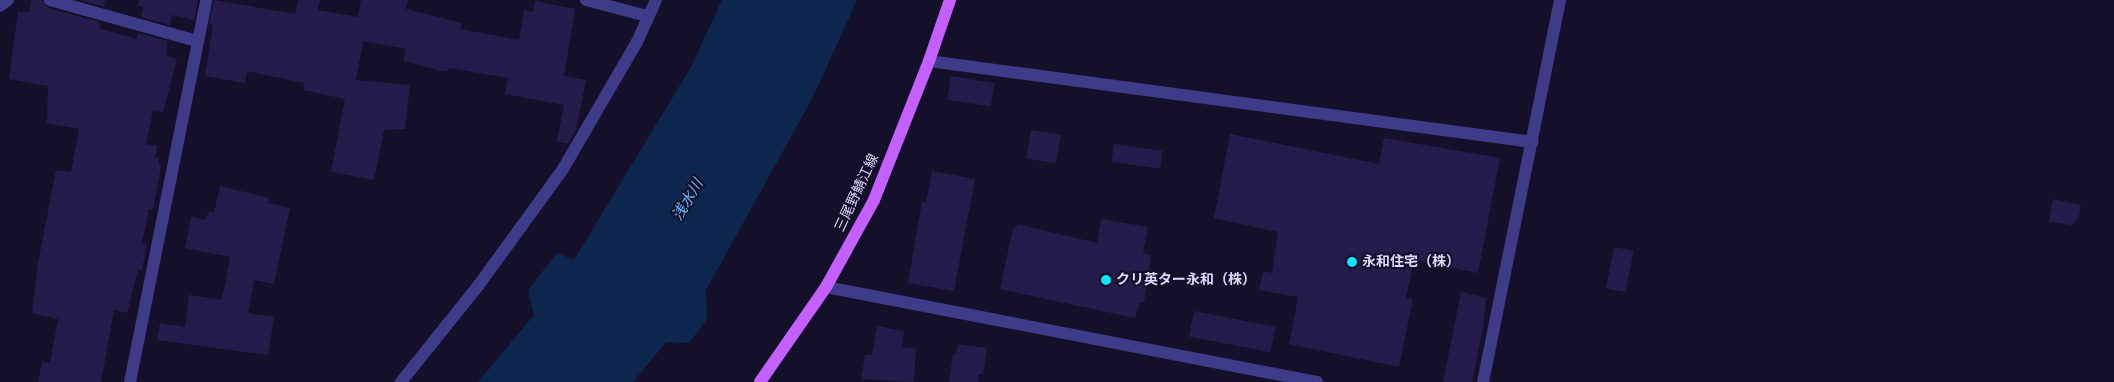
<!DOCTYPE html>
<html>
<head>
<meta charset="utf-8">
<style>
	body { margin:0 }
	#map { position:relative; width:2114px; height:382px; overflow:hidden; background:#15102a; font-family:"Varela Round","Noto Sans JP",sans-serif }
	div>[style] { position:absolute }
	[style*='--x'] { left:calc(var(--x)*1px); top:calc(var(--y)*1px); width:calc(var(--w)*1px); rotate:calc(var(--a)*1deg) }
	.water>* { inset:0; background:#0e274f }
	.building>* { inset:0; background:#251c4b; transform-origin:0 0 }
	.minor>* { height:12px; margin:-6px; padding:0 6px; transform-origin:6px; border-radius:6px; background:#3e3b89 }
	.major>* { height:12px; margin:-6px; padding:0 6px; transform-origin:6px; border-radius:6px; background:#c360ff }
	.dots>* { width:14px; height:14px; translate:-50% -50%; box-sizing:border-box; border:2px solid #15102a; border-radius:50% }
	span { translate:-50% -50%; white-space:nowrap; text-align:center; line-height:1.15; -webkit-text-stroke:4px #15102a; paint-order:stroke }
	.street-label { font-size:14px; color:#ddd9ff }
	.poi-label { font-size:14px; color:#ddd9ff; font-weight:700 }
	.left { translate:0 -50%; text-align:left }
	.water-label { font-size:15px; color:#67b9ff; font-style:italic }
</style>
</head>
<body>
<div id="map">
	<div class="water">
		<div style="clip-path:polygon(722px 0,857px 0,813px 97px,706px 290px,707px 319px,689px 343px,666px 342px,633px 382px,478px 382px,534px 315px,528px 290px,557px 253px,574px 260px,691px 67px)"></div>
	</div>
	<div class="building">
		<div style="clip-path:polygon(31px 0,42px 0,48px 8px,100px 22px,99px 28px,136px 39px,138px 33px,168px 41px,166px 56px,177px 59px,163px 112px,153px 110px,146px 144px,157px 146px,155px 158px,159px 158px,159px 165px,161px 166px,153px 209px,149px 209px,142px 243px,147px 244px,142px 270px,138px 269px,127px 313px,114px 310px,101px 382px,38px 382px,42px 362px,50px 363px,58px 319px,32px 313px,38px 263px,56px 170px,71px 172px,79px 129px,47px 123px,48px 86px,9px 79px,18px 11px,29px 13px)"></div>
		<div style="clip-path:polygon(80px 0,105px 0,104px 7px)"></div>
		<div style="clip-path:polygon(139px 0,198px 0,194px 20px,172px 15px,170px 25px,141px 17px,143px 7px,138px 6px)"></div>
		<div style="clip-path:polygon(214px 0,295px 14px,298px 0,320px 0,318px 10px,358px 17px,361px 0,408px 0,406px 9px,462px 23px,460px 29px,519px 40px,524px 10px,533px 12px,535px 1px,575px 9px,564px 76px,586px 80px,576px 130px,568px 144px,557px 142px,564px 105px,505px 94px,508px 78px,450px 68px,446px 72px,403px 61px,406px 49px,363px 41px,356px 80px,410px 85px,405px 129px,384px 130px,374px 180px,331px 172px,345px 99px,303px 90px,304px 83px,247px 71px,245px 83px,205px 76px,213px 25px,209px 24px)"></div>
		<div style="left:951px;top:76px;width:44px;height:24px;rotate:9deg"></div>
		<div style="left:1031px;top:130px;width:30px;height:29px;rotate:9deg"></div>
		<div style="clip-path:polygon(1230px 134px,1379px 164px,1384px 138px,1500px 158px,1478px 273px,1414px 260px,1406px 298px,1413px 299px,1399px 367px,1289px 344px,1298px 297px,1259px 290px,1263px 271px,1272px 273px,1278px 232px,1214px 218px)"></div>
		<div style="left:1114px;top:144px;width:49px;height:18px;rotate:8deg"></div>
		<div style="clip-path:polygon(932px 171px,975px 179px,954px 291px,908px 283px,922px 202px,926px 203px)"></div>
		<div style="clip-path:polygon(220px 186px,269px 198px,268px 203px,290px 208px,274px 284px,254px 280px,248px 313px,274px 317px,268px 355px,157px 340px,160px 323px,185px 327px,189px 295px,222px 300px,230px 257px,185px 248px,191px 217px,206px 220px,208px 212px,214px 213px)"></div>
		<div style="clip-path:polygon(2053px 199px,2081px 205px,2079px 216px,2072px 225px,2049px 222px)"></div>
		<div style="clip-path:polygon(1101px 219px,1148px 227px,1143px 253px,1151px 255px,1144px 302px,1140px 302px,1135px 318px,1000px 289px,1013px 228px,1016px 228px,1017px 224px,1097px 243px)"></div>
		<div style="left:1614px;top:247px;width:20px;height:42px;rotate:11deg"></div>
		<div style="clip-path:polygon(1461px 292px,1486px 298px,1483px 327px,1472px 382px,1443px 382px)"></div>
		<div style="left:1194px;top:311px;width:83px;height:26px;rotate:11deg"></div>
		<div style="clip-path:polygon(877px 326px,904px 331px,902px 347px,916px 349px,914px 382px,861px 379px,865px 355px,872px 355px)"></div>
		<div style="clip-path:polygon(958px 344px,987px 348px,983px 374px,979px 374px,978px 382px,949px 382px,953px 355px,956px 355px)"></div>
	</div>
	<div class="minor">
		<div style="--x:50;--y:0;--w:153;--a:15.6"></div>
		<div style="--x:586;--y:0;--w:63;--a:14.7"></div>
		<div style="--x:0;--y:6;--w:10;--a:-37"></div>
		<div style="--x:929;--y:61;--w:609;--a:7.64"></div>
		<div style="--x:826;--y:287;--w:500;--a:10.95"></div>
		<div style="--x:130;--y:382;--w:389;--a:-78.7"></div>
		<div style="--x:401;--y:382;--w:123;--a:-51.3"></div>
		<div style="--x:478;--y:286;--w:145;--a:-54"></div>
		<div style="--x:563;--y:169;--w:147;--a:-59.8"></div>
		<div style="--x:637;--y:42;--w:46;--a:-65.7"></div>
		<div style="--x:1483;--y:382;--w:390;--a:-78.6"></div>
	</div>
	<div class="major">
		<div style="--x:760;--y:382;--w:116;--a:-55.2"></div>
		<div style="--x:826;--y:287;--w:99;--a:-61.1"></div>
		<div style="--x:874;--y:200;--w:149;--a:-68.4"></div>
		<div style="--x:929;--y:61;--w:65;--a:-71"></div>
	</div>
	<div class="dots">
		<div style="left:1352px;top:262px;background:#05e7ff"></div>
		<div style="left:1106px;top:280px;background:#05e7ff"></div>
	</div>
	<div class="street-label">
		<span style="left:857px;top:193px;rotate:-65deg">三尾野鯖江線</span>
	</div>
	<div class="poi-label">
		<span class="left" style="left:1362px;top:262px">永和住宅（株）</span>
		<span class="left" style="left:1116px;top:280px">クリ英ター永和（株）</span>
	</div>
	<div class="water-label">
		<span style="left:688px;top:200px;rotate:-59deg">浅水川</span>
	</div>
</div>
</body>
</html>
